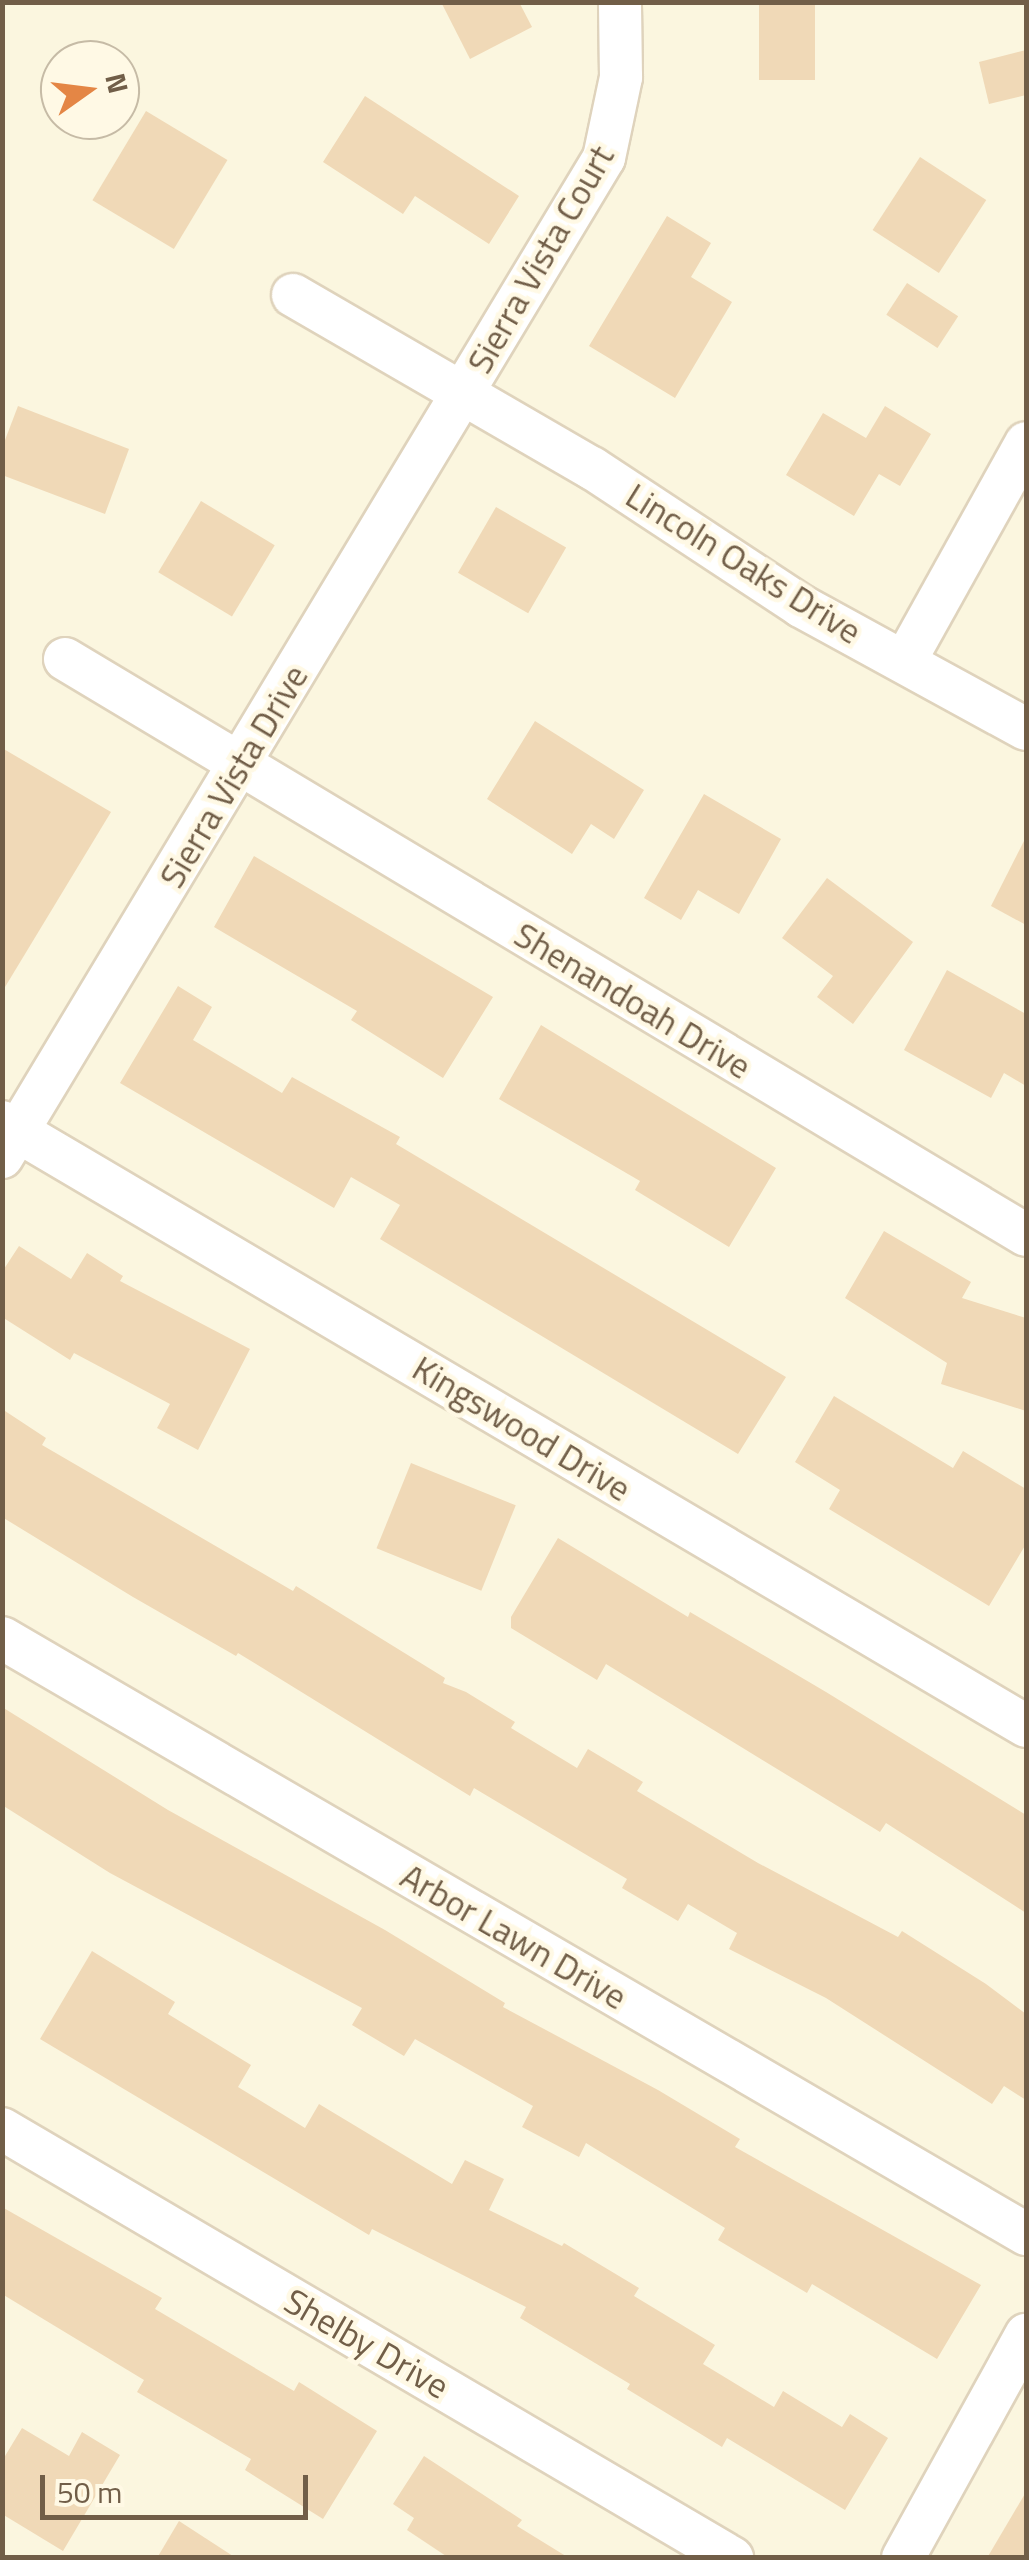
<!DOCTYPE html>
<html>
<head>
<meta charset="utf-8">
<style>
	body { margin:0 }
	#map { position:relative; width:1029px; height:2560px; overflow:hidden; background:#fbf6df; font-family:"Titillium Web",sans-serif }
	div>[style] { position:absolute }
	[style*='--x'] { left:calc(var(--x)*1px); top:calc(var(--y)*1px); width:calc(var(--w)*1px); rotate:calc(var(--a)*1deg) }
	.building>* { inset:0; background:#f0d9b7; transform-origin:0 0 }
	.roads { filter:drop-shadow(2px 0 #dfd3bc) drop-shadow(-2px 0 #dfd3bc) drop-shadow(0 2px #dfd3bc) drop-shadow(0 -2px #dfd3bc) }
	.street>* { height:42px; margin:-21px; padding:0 21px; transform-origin:21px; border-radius:21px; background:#fff }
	span { translate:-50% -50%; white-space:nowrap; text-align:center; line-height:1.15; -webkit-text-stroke:9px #fff9e5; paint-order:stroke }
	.street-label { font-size:35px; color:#715e48 }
	.frame { position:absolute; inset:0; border:5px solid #715e48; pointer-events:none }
	.north { position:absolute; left:40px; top:40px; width:100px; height:100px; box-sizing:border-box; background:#fff9e5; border:2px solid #c6bba6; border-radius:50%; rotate:76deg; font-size:28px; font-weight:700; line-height:40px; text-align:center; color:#715e48 }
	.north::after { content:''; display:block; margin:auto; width:35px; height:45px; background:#e48645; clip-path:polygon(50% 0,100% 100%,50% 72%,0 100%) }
	.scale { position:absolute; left:40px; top:2475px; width:268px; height:45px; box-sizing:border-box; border:5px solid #715e48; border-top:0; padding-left:12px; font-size:30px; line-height:35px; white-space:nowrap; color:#715e48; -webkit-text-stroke:8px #fff9e5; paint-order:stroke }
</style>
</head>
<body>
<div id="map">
	<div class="building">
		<div style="clip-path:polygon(441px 2px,519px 2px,532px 27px,470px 59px)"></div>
		<div style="left:759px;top:2px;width:56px;height:78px"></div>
		<div style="clip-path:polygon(1026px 50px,1026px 95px,989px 104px,979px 62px)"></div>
		<div style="clip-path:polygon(365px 96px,519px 196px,489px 244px,415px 196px,403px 214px,323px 162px)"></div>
		<div style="left:146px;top:111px;width:95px;height:104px;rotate:31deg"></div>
		<div style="left:920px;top:157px;width:79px;height:87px;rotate:33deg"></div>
		<div style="clip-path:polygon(667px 216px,711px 243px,691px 277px,732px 302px,675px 398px,589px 346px)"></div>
		<div style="left:907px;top:283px;width:61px;height:38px;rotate:33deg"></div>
		<div style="clip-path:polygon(18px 406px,129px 449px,105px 514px,2px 475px,2px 448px)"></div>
		<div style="clip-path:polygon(885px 406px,931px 434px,900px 486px,879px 474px,854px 516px,786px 475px,823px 413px,866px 438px)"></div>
		<div style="left:201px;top:501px;width:86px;height:83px;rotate:31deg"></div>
		<div style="left:496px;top:507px;width:81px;height:76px;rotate:30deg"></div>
		<div style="clip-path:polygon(535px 721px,644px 790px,614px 839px,591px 824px,572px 854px,487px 799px)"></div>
		<div style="clip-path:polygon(2px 748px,111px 812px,2px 992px)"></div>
		<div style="clip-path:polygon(704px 794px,781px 839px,739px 914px,698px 890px,681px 920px,644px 898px)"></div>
		<div style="clip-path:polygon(1026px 837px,1026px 925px,991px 906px)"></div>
		<div style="clip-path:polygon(254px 856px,493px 997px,443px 1078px,351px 1020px,357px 1011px,214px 927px)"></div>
		<div style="clip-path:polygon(827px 878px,913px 942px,853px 1024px,817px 997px,833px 976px,782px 938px)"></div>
		<div style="clip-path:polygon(947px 970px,1026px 1014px,1026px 1086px,1004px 1073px,991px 1098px,904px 1050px)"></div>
		<div style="clip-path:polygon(178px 986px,212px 1007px,193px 1040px,282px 1093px,292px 1077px,400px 1137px,396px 1144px,786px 1377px,738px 1454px,380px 1239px,400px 1205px,351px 1177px,334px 1208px,120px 1083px)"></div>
		<div style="clip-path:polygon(541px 1025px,776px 1168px,729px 1247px,635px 1190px,640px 1181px,499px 1099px)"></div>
		<div style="clip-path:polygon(884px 1231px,971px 1282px,962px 1298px,1026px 1318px,1026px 1411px,941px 1384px,947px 1363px,845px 1298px)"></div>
		<div style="clip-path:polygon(19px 1246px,71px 1279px,87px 1253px,123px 1276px,120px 1281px,250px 1349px,198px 1450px,157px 1428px,170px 1404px,74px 1353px,70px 1360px,2px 1317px,2px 1272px)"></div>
		<div style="clip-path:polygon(834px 1396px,953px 1468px,963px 1451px,1026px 1489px,1026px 1544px,989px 1606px,829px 1509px,840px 1490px,795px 1462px)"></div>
		<div style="clip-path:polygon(2px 1409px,46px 1438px,42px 1445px,293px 1591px,296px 1586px,445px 1678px,443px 1683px,466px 1692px,515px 1722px,511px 1728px,577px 1768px,588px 1749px,643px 1782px,637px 1791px,758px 1863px,898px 1937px,902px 1931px,986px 1984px,1026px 2014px,1026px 2100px,1004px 2086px,992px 2104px,826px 1998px,729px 1949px,737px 1933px,688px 1904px,678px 1921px,622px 1888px,627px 1879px,474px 1788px,470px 1796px,238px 1653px,236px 1656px,133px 1597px,2px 1517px)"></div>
		<div style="left:411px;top:1463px;width:113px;height:92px;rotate:22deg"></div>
		<div style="clip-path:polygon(558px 1538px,688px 1617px,690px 1612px,826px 1692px,1026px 1815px,1026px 1913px,886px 1823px,880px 1832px,606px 1664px,597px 1680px,511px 1628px,511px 1617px)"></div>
		<div style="clip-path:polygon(2px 1707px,168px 1810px,385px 1930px,505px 2003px,503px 2007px,658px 2090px,740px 2139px,735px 2147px,981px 2285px,937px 2359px,812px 2284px,807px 2293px,718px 2240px,725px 2228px,586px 2143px,579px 2157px,522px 2127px,533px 2106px,415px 2039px,404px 2056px,352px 2025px,362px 2008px,110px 1873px,2px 1805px)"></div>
		<div style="clip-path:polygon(92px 1951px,175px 2002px,168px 2014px,251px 2065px,238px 2087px,305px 2128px,319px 2104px,452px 2184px,465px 2160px,504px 2179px,489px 2210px,562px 2246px,564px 2243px,639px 2288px,634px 2296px,715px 2345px,703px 2364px,774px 2407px,783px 2391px,842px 2427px,850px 2414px,888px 2438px,845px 2510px,727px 2438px,722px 2447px,627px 2389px,630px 2384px,520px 2318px,526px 2307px,372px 2229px,369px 2235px,40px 2039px)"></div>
		<div style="clip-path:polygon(2px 2207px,162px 2298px,155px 2309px,294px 2391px,299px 2382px,377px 2431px,323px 2519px,245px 2470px,251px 2459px,137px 2392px,144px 2380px,2px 2294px)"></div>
		<div style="clip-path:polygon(22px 2428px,69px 2456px,82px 2432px,120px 2455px,63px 2551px,2px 2514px,2px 2461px)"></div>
		<div style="clip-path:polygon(424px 2456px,522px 2520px,517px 2526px,569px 2558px,449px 2558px,407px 2530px,414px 2518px,393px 2504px)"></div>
		<div style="clip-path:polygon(1026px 2492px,1026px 2558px,987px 2558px)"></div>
		<div style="clip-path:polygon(179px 2521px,236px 2558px,157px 2558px)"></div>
	</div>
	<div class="roads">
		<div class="street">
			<div style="--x:293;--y:295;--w:345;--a:30.1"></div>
			<div style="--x:592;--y:468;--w:250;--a:33.4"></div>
			<div style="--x:801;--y:606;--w:256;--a:28.7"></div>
			<div style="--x:65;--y:659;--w:1120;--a:30.94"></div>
			<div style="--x:906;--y:659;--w:247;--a:-60.9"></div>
			<div style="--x:2;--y:1122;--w:1189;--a:30.53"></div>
			<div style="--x:2;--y:1157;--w:1166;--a:-58.93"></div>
			<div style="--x:604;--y:158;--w:83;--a:-78.1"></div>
			<div style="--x:621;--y:77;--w:75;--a:-90.8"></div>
			<div style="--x:2;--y:1638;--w:1185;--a:30.2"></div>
			<div style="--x:2;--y:2129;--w:847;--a:30.44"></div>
			<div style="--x:903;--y:2558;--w:255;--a:-61.1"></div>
		</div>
	</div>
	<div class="street-label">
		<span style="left:540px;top:259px;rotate:-60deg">Sierra Vista Court</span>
		<span style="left:744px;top:563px;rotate:32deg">Lincoln Oaks Drive</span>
		<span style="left:233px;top:776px;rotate:-59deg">Sierra Vista Drive</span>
		<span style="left:633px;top:1000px;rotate:31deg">Shenandoah Drive</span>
		<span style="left:522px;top:1428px;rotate:31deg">Kingswood Drive</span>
		<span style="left:514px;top:1936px;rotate:30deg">Arbor Lawn Drive</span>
		<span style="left:367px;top:2343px;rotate:30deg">Shelby Drive</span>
	</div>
	<div class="frame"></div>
	<div class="north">N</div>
	<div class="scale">50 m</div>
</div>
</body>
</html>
